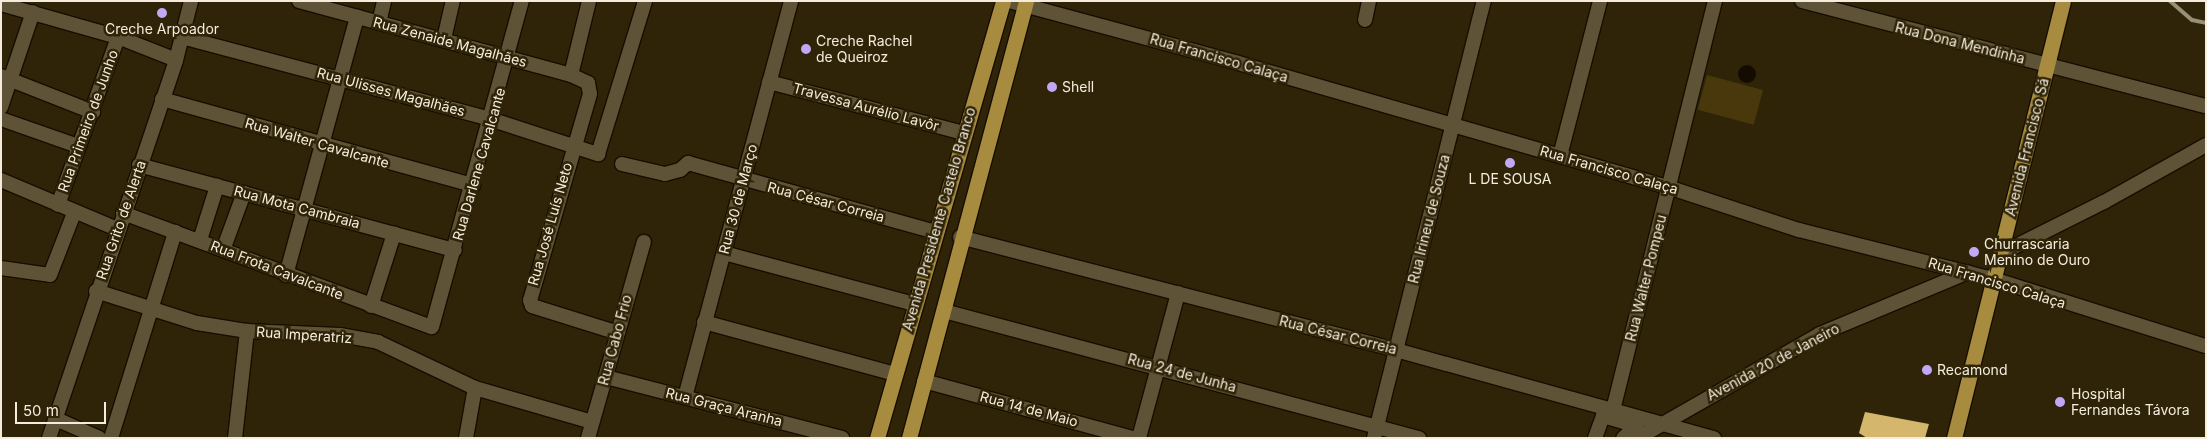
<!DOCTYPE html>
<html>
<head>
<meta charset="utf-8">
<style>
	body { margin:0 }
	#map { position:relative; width:2207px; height:439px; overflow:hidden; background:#2f2408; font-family:Inter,sans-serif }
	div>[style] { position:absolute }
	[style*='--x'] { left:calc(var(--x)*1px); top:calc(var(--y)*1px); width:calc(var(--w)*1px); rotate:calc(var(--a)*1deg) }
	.green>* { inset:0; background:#48380b; transform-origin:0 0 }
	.water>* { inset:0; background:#140c00 }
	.round { border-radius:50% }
	.building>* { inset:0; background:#d4b66c }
	.roads { filter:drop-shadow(1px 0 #170d00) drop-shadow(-1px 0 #170d00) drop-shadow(0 1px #170d00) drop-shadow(0 -1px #170d00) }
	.minor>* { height:14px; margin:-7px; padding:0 7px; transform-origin:7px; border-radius:7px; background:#5e5336 }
	.major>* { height:15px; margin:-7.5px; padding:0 7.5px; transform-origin:7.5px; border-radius:7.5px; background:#a78b3f }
	.rail>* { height:4px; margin:-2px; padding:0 2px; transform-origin:2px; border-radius:2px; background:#988f79 }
	.dots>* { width:14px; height:14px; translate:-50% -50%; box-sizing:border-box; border:2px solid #2f2408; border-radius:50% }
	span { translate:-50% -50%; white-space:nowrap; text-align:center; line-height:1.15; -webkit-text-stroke:5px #2f2408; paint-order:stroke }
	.poi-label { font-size:14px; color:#f4eddd }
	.left { translate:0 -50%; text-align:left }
	.street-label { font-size:14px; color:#f4eddd }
	.frame { position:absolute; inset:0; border:2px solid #f4eddd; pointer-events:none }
	.scale { position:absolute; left:15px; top:402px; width:91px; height:22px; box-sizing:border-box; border:2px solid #f4eddd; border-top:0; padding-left:6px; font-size:15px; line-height:18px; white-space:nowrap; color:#f4eddd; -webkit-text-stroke:4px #2f2408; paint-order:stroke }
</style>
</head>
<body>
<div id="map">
	<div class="green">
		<div style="left:1707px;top:75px;width:58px;height:36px;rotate:15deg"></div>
	</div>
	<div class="water">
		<div class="round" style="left:1738px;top:65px;width:18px;height:18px"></div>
	</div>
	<div class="building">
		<div style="clip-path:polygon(1865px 412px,1929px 424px,1925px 438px,1867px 438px,1859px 433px)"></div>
	</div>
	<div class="roads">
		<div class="minor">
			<div style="--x:299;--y:1;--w:282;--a:15.2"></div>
			<div style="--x:571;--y:75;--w:19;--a:25"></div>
			<div style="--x:588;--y:83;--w:11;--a:80"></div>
			<div style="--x:590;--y:94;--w:215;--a:106.2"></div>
			<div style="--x:530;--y:300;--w:6;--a:72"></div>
			<div style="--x:532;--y:306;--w:87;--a:17.4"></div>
			<div style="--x:1009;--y:1;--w:237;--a:15.1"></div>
			<div style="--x:1238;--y:63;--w:448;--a:16.1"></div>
			<div style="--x:1668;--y:187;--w:138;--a:18.2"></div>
			<div style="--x:1799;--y:230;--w:200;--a:14.2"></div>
			<div style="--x:1993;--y:279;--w:223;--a:17.5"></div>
			<div style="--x:1802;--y:1;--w:417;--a:14.6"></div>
			<div style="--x:1;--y:4;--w:122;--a:15.8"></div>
			<div style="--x:118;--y:37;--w:62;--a:21.6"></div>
			<div style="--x:1365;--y:20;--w:19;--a:-78"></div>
			<div style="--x:379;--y:23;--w:23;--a:-77"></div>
			<div style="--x:182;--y:37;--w:319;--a:14.9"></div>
			<div style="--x:490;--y:119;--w:114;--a:18"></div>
			<div style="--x:598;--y:154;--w:160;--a:-72.9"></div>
			<div style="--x:444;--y:39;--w:39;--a:-77"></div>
			<div style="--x:571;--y:75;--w:76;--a:-76.3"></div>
			<div style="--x:1;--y:76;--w:99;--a:21.4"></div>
			<div style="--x:769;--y:82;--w:201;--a:14.7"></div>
			<div style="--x:162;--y:99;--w:323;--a:15.5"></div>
			<div style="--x:1;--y:107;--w:100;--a:-71.4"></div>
			<div style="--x:1;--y:119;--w:82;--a:19.3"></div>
			<div style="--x:1560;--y:156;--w:160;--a:-75.5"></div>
			<div style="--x:622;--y:164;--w:44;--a:13.1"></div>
			<div style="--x:665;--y:174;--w:16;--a:-15"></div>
			<div style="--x:680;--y:170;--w:11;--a:-41"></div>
			<div style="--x:688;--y:163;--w:256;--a:15.6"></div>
			<div style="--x:139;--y:165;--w:327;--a:15.1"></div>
			<div style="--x:1;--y:180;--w:126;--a:22.9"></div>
			<div style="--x:58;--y:205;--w:178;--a:-70.3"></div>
			<div style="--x:123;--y:213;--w:329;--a:20.3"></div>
			<div style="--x:432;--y:327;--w:338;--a:-74.6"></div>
			<div style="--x:960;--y:237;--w:450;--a:14.5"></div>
			<div style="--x:1396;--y:350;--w:330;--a:15.5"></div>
			<div style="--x:200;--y:240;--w:57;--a:-72.5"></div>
			<div style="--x:223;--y:250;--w:61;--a:-69.8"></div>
			<div style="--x:724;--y:253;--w:197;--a:15"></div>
			<div style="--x:2000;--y:254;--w:116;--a:-26.6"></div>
			<div style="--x:2104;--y:202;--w:117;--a:-29.2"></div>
			<div style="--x:1;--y:268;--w:49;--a:8.1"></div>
			<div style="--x:50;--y:275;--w:66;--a:-68.8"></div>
			<div style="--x:286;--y:275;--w:268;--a:-74.6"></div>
			<div style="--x:96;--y:291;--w:106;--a:17.6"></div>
			<div style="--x:197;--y:323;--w:51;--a:9.1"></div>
			<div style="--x:247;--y:331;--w:93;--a:2.5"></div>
			<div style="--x:340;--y:335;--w:39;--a:10"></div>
			<div style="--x:378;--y:342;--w:107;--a:25.4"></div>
			<div style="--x:475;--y:388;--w:122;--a:16.2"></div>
			<div style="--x:371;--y:306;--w:76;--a:-72.3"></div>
			<div style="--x:944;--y:311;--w:492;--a:15"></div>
			<div style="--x:704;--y:322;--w:198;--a:15.2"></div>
			<div style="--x:606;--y:377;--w:244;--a:14.5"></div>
			<div style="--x:924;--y:381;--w:217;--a:15.3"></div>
			<div style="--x:685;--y:397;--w:410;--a:-75"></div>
			<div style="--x:1613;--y:410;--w:422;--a:-76"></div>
			<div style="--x:56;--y:419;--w:47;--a:23.8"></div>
			<div style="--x:49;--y:438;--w:399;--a:-71.4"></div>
			<div style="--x:176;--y:60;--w:61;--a:-75.7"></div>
			<div style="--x:111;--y:438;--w:216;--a:-72.7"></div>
			<div style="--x:235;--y:438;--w:108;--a:-83.6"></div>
			<div style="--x:466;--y:438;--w:51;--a:-79.8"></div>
			<div style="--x:588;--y:438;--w:204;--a:-74.1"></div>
			<div style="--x:1139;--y:438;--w:150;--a:-74.9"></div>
			<div style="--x:1374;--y:438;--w:451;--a:-75.9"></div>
			<div style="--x:1595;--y:438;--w:23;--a:-70"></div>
			<div style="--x:1603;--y:416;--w:35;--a:16"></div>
			<div style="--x:1637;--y:426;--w:18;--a:139"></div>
			<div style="--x:1638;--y:438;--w:210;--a:-29.7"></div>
			<div style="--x:1820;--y:334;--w:160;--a:-22.7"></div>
		</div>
		<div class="major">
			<div style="--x:877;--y:438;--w:455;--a:-73.9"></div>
			<div style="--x:909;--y:438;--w:452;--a:-75"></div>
			<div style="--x:1954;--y:438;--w:450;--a:-76"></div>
		</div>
	</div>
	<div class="rail">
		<div style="--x:2170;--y:1;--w:29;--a:41"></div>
		<div style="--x:2192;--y:20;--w:14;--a:12"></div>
	</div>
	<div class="dots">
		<div style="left:162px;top:13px;background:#c0a8f4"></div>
		<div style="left:806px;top:49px;background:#c0a8f4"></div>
		<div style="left:1052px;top:87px;background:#c0a8f4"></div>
		<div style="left:1510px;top:163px;background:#c0a8f4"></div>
		<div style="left:1974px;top:252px;background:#c0a8f4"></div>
		<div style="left:1927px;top:370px;background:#c0a8f4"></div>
		<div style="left:2060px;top:402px;background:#c0a8f4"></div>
	</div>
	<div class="poi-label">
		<span style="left:162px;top:29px">Creche Arpoador</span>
		<span class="left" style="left:816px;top:49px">Creche Rachel<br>de Queiroz</span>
		<span class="left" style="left:1062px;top:87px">Shell</span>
		<span style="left:1510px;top:179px">L DE SOUSA</span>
		<span class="left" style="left:1984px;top:252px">Churrascaria<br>Menino de Ouro</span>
		<span class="left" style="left:1937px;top:370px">Recamond</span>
		<span class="left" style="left:2071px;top:402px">Hospital<br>Fernandes Távora</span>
	</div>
	<div class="street-label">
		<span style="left:450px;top:42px;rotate:15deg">Rua Zenaide Magalhães</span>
		<span style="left:1960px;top:43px;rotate:14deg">Rua Dona Mendinha</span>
		<span style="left:1219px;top:58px;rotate:16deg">Rua Francisco Calaça</span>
		<span style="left:391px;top:92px;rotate:15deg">Rua Ulisses Magalhães</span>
		<span style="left:866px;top:107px;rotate:15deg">Travessa Aurélio Lavôr</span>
		<span style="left:88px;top:121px;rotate:-70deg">Rua Primeiro de Junho</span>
		<span style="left:317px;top:143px;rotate:16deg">Rua Walter Cavalcante</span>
		<span style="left:2027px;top:147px;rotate:-76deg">Avenida Francisco Sá</span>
		<span style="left:479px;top:164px;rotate:-74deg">Rua Darlene Cavalcante</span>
		<span style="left:1609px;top:170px;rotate:16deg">Rua Francisco Calaça</span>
		<span style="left:738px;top:199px;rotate:-75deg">Rua 30 de Março</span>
		<span style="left:826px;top:202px;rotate:15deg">Rua César Correia</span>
		<span style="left:297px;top:207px;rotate:15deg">Rua Mota Cambraia</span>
		<span style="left:939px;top:219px;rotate:-74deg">Avenida Presidente Castelo Branco</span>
		<span style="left:1429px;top:219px;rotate:-76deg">Rua Irineu de Souza</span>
		<span style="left:121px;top:220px;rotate:-71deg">Rua Grito de Alerta</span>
		<span style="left:550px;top:224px;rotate:-74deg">Rua José Luís Neto</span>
		<span style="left:277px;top:270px;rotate:21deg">Rua Frota Cavalcante</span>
		<span style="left:1646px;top:278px;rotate:-76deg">Rua Walter Pompeu</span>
		<span style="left:1997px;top:283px;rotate:17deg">Rua Francisco Calaça</span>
		<span style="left:304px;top:335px;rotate:4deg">Rua Imperatriz</span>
		<span style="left:1338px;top:335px;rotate:14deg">Rua César Correia</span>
		<span style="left:615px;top:340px;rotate:-75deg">Rua Cabo Frio</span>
		<span style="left:1773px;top:362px;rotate:-28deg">Avenida 20 de Janeiro</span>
		<span style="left:1182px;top:373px;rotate:15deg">Rua 24 de Junha</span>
		<span style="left:724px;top:407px;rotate:14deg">Rua Graça Aranha</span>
		<span style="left:1029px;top:409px;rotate:15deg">Rua 14 de Maio</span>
	</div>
	<div class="frame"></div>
	<div class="scale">50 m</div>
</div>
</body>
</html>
